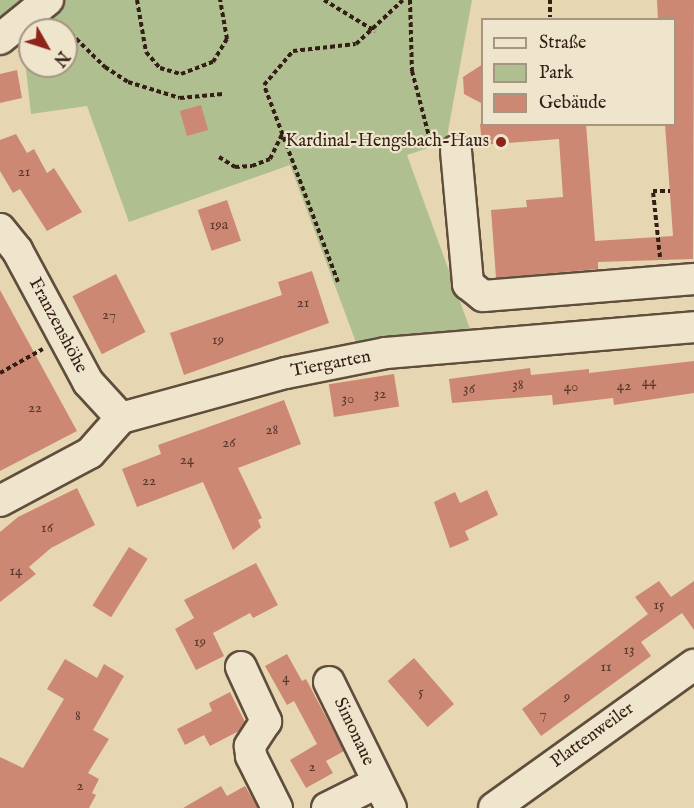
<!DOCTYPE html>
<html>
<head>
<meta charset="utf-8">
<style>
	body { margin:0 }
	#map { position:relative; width:694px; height:808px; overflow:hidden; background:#e6d7b2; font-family:"IM FELL English",serif }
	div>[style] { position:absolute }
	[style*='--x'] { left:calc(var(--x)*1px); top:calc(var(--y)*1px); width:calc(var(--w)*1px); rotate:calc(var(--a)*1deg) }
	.green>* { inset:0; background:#afbf90 }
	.building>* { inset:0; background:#cd8874; transform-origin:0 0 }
	.path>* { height:4px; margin-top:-2px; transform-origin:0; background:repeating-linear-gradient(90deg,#341f15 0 4.5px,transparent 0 7.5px) }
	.roads { filter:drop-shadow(2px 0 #604d3c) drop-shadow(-2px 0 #604d3c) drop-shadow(0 2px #604d3c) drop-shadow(0 -2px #604d3c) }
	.minor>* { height:30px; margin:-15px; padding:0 15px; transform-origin:15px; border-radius:15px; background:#efe5cd }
	.dots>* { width:16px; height:16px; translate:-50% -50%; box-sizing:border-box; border:3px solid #efe5cd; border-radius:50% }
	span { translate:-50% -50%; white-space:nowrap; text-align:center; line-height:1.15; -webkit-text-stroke:4.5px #efe5cd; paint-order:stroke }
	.number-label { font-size:15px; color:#5a392d }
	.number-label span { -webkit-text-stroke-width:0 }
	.poi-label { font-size:18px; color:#341f15 }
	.right { translate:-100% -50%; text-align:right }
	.street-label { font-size:18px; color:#341f15 }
	.legend { position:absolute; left:481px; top:18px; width:195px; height:108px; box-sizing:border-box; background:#efe5cd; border:2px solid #a49683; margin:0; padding:8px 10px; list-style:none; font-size:18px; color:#341f15 }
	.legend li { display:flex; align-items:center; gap:12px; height:30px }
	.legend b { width:30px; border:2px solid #a49683 }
	.north { position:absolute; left:18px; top:18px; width:60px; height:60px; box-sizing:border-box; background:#efe5cd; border:2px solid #a49683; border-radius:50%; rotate:129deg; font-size:16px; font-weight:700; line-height:24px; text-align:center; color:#341f15 }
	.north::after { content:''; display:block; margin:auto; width:21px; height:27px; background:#8f2418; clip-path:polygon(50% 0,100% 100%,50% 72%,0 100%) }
</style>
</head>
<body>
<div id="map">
	<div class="green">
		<div style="clip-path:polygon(evenodd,0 0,472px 0,446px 142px,407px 155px,470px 329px,357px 345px,290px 165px,129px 222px,87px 106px,31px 114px,20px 17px,0 27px,0 0,30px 30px,66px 30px,66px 66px,30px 66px,30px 30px)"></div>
	</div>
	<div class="building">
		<div style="clip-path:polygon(657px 0,694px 0,693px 259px,598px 262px,598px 269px,496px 278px,491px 210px,527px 207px,526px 200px,563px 197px,559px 139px,482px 145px,480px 124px,586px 124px,595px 241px,673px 236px,665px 124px,675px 124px,675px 20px,658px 20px)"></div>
		<div style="clip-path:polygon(483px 64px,483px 104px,464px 94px,463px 77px)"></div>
		<div style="clip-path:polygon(17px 70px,22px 98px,0 103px,0 74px)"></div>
		<div style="left:201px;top:105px;width:26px;height:22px;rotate:74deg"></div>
		<div style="clip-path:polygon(16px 134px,27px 153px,34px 149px,47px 173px,54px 168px,82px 212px,47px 231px,20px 189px,13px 193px,0 171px,0 140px)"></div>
		<div style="left:227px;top:200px;width:43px;height:31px;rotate:71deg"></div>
		<div style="clip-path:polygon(312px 271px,329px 323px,184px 375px,170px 333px,282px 295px,278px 282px)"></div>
		<div style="left:116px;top:274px;width:65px;height:49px;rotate:63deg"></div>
		<div style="clip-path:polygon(0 290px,77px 431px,0 471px)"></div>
		<div style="clip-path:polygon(694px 361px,694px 393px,614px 405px,613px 398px,553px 405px,552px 395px,452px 403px,449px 379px,530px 368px,531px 375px,589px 369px,589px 373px)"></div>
		<div style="left:394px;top:374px;width:33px;height:66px;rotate:81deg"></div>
		<div style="clip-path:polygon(284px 400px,301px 444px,238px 468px,262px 518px,258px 520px,261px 527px,233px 550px,203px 482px,137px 507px,122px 469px,161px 454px,158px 445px)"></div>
		<div style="clip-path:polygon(77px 488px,95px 525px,51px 548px,29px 567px,36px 574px,0 602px,0 532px,18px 517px)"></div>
		<div style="clip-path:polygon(487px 490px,498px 515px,465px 531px,469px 540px,450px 548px,434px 502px,455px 492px,460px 503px)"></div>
		<div style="left:129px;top:547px;width:22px;height:69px;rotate:32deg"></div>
		<div style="clip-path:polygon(256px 563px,278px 605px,253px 618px,250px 613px,213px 633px,224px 656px,196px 670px,175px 629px,194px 618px,184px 600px)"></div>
		<div style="clip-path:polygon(659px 581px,671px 597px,694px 581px,694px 630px,682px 613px,641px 642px,651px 656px,541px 736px,522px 709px,648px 614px,635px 597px)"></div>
		<div style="clip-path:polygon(287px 654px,302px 681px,306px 679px,344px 751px,326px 761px,333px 773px,306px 788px,290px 760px,317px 744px,294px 701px,287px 705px,265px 666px)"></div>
		<div style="left:414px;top:658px;width:61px;height:35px;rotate:49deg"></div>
		<div style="clip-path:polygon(65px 659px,97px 678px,104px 664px,124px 676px,93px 730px,109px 739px,88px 773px,99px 779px,92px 793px,96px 795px,89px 808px,0 808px,0 757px,23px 768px,64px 699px,47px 689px)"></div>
		<div style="clip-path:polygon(230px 692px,245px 722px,239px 731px,210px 746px,204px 735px,185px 745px,177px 729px,212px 711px,209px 703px)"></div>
		<div style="clip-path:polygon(221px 786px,227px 796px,245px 786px,258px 808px,183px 808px)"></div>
	</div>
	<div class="path">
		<div style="--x:137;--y:0;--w:53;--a:80.2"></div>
		<div style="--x:146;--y:52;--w:21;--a:49"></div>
		<div style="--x:160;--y:68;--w:22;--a:16"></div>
		<div style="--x:181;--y:74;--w:34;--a:-21"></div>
		<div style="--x:213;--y:62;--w:27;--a:-59"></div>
		<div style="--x:227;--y:39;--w:40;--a:-100"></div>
		<div style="--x:324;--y:0;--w:60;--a:31.3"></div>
		<div style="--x:410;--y:0;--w:71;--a:88.4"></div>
		<div style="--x:412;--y:71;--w:71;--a:75.4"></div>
		<div style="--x:550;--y:0;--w:17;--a:90"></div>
		<div style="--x:60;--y:23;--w:63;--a:44.4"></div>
		<div style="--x:105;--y:67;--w:27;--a:33"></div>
		<div style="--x:128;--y:82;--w:54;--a:17.1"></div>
		<div style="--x:180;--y:98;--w:43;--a:-5.3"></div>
		<div style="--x:219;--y:157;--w:19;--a:32"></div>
		<div style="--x:235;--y:167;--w:17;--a:-3"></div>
		<div style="--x:252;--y:166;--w:19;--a:-21"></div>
		<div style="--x:270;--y:159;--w:28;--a:-64"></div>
		<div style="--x:660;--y:257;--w:66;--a:-96.1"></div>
		<div style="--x:653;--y:191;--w:17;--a:0"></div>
		<div style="--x:338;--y:282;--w:210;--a:-110.6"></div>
		<div style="--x:264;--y:85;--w:45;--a:-49.5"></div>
		<div style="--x:293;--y:51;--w:63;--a:-6.3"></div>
		<div style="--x:356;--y:44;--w:64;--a:-43.1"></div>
		<div style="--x:0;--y:373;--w:49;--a:-29.2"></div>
	</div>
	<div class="roads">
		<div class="minor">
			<div style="--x:0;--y:39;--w:62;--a:-39.1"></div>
			<div style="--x:456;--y:151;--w:134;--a:84.8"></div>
			<div style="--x:468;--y:284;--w:19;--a:39"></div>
			<div style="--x:483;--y:296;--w:212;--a:-4.6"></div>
			<div style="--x:0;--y:229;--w:27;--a:51"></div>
			<div style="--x:17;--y:250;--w:150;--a:61.7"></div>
			<div style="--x:88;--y:382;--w:49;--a:47.5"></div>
			<div style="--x:0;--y:501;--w:102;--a:-28.1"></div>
			<div style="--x:90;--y:453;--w:47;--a:-48.5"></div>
			<div style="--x:121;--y:418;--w:171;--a:-15.3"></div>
			<div style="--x:286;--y:373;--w:102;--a:-11.3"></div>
			<div style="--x:386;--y:353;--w:309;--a:-4.8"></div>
			<div style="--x:241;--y:667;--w:60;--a:65.2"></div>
			<div style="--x:266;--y:721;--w:30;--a:123"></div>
			<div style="--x:250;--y:746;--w:10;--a:84"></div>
			<div style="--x:251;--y:756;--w:58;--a:63.4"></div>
			<div style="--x:329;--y:682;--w:140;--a:63.8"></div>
			<div style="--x:327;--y:808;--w:56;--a:-26.6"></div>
			<div style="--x:494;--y:808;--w:246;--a:-35.6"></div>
		</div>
	</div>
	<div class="dots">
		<div style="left:501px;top:142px;background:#8f2418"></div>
	</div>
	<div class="number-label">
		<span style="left:24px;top:172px">21</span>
		<span style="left:219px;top:225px">19a</span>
		<span style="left:303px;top:303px">21</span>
		<span style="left:109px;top:315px">27</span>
		<span style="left:218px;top:340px">19</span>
		<span style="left:649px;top:382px">44</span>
		<span style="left:518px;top:385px">38</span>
		<span style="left:624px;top:386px">42</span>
		<span style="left:571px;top:387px">40</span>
		<span style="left:469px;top:389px">36</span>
		<span style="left:380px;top:394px">32</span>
		<span style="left:348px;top:399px">30</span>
		<span style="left:35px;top:408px">22</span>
		<span style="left:272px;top:430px">28</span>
		<span style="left:229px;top:443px">26</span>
		<span style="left:187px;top:460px">24</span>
		<span style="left:149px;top:481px">22</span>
		<span style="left:47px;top:528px">16</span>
		<span style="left:16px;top:571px">14</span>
		<span style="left:659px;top:605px">15</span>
		<span style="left:200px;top:642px">19</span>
		<span style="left:629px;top:650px">13</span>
		<span style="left:606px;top:667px">11</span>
		<span style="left:286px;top:678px">4</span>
		<span style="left:421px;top:692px">5</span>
		<span style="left:567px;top:697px">9</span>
		<span style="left:543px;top:714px">7</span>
		<span style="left:78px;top:716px">8</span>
		<span style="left:312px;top:767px">2</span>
		<span style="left:80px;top:786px">2</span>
	</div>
	<div class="poi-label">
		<span class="right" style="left:489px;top:142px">Kardinal-Hengsbach-Haus</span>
	</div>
	<div class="street-label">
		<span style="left:57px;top:326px;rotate:62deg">Franzenshöhe</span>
		<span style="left:331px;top:365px;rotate:-11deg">Tiergarten</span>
		<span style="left:353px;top:732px;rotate:65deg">Simonaue</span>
		<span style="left:593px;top:736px;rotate:-36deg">Plattenweiler</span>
	</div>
	<ul class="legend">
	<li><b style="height:8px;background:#efe5cd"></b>Straße</li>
	<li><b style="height:16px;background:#afbf90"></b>Park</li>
	<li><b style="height:16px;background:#cd8874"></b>Gebäude</li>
	</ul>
	<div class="north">N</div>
</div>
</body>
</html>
